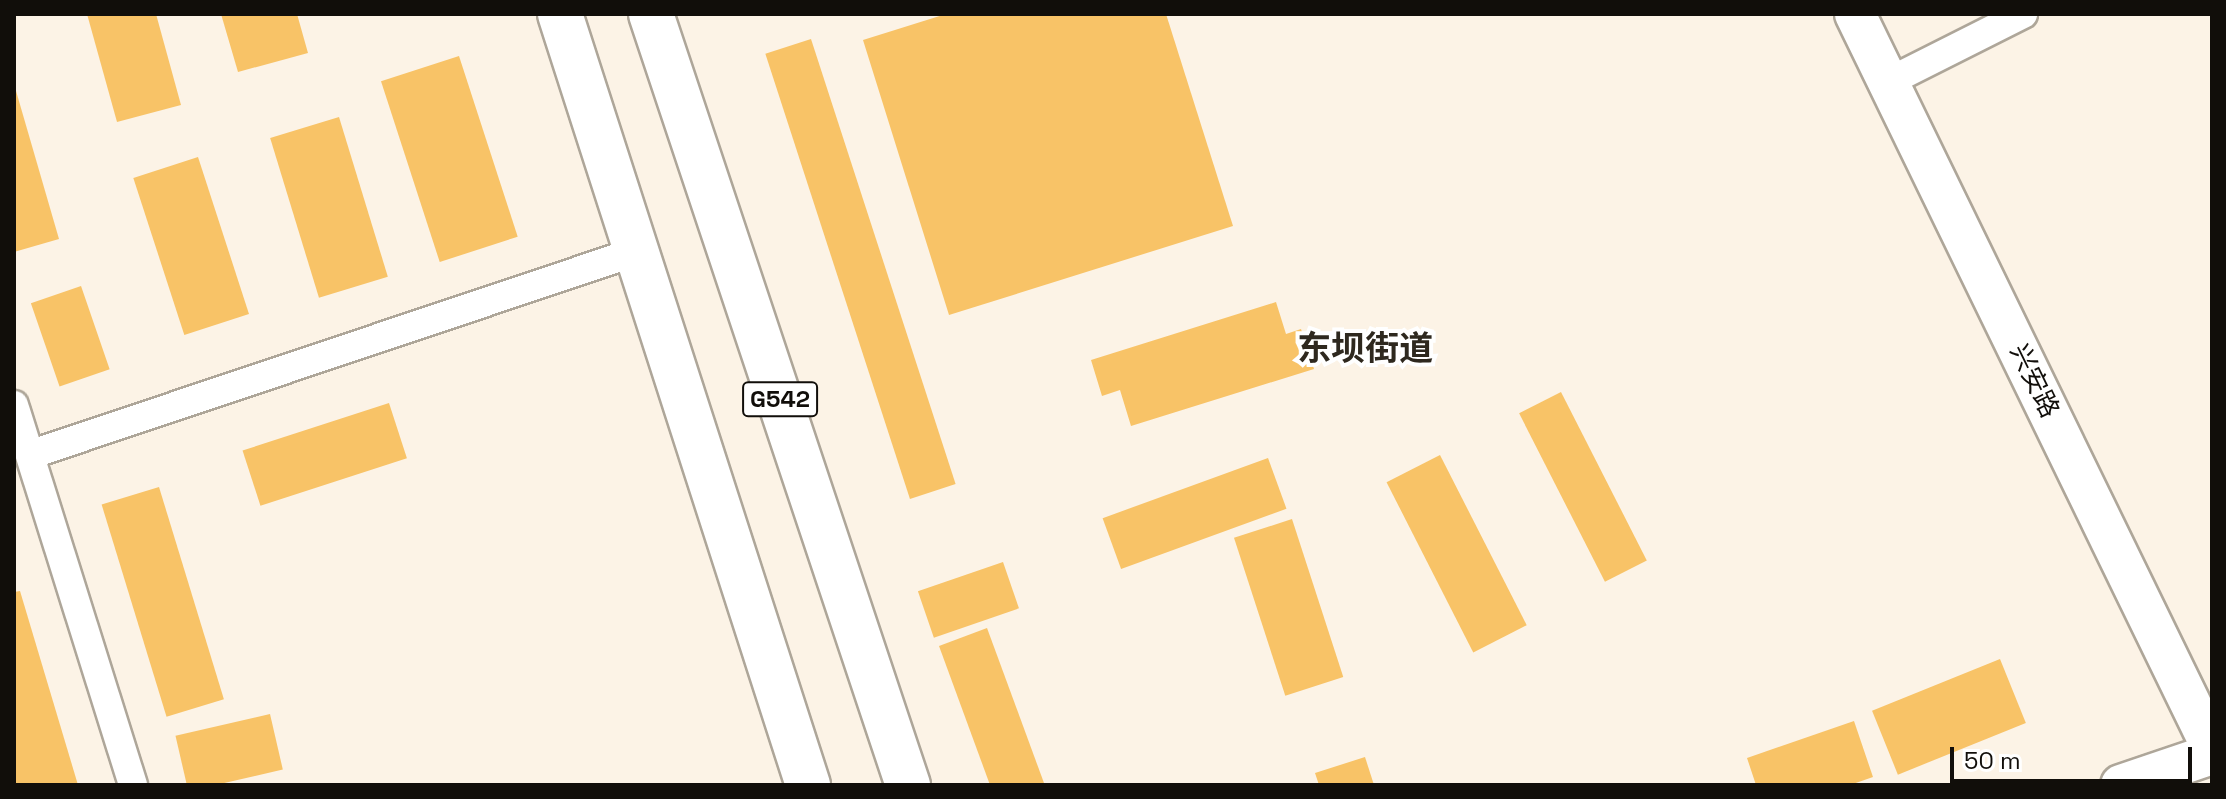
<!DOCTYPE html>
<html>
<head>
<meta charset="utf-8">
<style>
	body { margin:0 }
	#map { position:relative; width:2226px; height:799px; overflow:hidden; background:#fcf3e6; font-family:"Space Grotesk","Noto Sans SC",sans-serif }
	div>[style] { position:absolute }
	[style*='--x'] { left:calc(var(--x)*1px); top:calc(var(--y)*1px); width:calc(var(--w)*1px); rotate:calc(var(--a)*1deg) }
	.building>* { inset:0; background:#f8c367; transform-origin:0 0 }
	.roads { filter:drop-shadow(2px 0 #aea699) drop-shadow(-2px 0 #aea699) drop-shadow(0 2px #aea699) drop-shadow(0 -2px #aea699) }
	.street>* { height:28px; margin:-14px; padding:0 14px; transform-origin:14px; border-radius:14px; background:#fff }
	.secondary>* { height:40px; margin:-20px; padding:0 20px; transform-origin:20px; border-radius:20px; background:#fff }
	.highway>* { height:44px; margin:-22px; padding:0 22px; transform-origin:22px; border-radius:22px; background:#fff }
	span { translate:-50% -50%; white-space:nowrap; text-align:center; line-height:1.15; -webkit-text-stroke:8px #fff; paint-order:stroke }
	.shield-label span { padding:2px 6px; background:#fff; border:2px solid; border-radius:6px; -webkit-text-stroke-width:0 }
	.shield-label { font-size:24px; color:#110e0a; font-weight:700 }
	.street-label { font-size:26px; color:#110e0a }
	.district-label { font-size:34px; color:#2e281e; font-weight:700 }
	.frame { position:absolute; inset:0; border:16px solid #110e0a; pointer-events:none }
	.scale { position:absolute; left:1950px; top:747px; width:242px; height:36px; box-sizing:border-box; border:4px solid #110e0a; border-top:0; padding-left:10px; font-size:24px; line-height:28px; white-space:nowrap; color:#110e0a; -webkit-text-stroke:6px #fff; paint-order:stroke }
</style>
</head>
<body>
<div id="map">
	<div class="building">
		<div style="clip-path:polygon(87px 14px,156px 14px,181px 105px,117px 122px)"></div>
		<div style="clip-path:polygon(221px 14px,297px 14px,308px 53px,238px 72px)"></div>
		<div style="clip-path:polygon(946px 14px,1166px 14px,1233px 226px,949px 315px,863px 40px)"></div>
		<div style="left:811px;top:39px;width:468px;height:48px;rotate:72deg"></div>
		<div style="left:459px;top:56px;width:190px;height:82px;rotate:72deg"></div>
		<div style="clip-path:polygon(14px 84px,59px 239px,14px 252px)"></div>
		<div style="left:339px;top:117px;width:167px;height:72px;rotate:73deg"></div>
		<div style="left:198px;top:157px;width:165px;height:68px;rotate:72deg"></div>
		<div style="left:81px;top:286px;width:88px;height:53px;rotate:71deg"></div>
		<div style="clip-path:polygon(1276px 302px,1286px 334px,1301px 329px,1314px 369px,1131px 426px,1120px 390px,1102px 396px,1091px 360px)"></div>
		<div style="left:1561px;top:392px;width:189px;height:47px;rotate:63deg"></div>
		<div style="left:389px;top:403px;width:58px;height:154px;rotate:72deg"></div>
		<div style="left:1440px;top:455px;width:191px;height:60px;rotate:63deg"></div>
		<div style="left:1268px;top:458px;width:54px;height:176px;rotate:70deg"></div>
		<div style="left:159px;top:487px;width:222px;height:60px;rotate:73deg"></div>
		<div style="left:1292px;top:519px;width:166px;height:61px;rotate:72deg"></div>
		<div style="left:1003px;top:562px;width:49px;height:90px;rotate:71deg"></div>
		<div style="clip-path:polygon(20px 591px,78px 785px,15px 785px,14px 592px)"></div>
		<div style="clip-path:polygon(987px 628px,1044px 783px,1039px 785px,990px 785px,939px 646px)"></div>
		<div style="left:2000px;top:659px;width:69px;height:138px;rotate:68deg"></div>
		<div style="left:270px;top:714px;width:57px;height:97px;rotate:77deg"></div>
		<div style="clip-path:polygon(1854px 721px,1873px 777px,1850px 785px,1756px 785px,1747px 758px)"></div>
		<div style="clip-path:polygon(1365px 757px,1374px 785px,1319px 785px,1315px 773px)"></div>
	</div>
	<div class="roads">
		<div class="street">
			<div style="--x:1890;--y:81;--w:149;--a:-26.7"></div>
			<div style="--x:14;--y:405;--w:398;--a:72.6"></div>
			<div style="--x:32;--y:454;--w:636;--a:-18.52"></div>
		</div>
		<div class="secondary">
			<div style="--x:1855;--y:14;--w:816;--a:64.06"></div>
			<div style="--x:2121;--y:785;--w:96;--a:-18.8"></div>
		</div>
		<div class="highway">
			<div style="--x:560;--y:14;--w:810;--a:72.17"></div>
			<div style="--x:651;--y:14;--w:813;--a:71.57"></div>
		</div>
	</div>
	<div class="shield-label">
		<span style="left:780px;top:399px">G542</span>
	</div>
	<div class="street-label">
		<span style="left:2034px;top:381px;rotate:64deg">兴安路</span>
	</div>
	<div class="district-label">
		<span style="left:1365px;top:349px">东坝街道</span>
	</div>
	<div class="frame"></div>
	<div class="scale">50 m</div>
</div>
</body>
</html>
